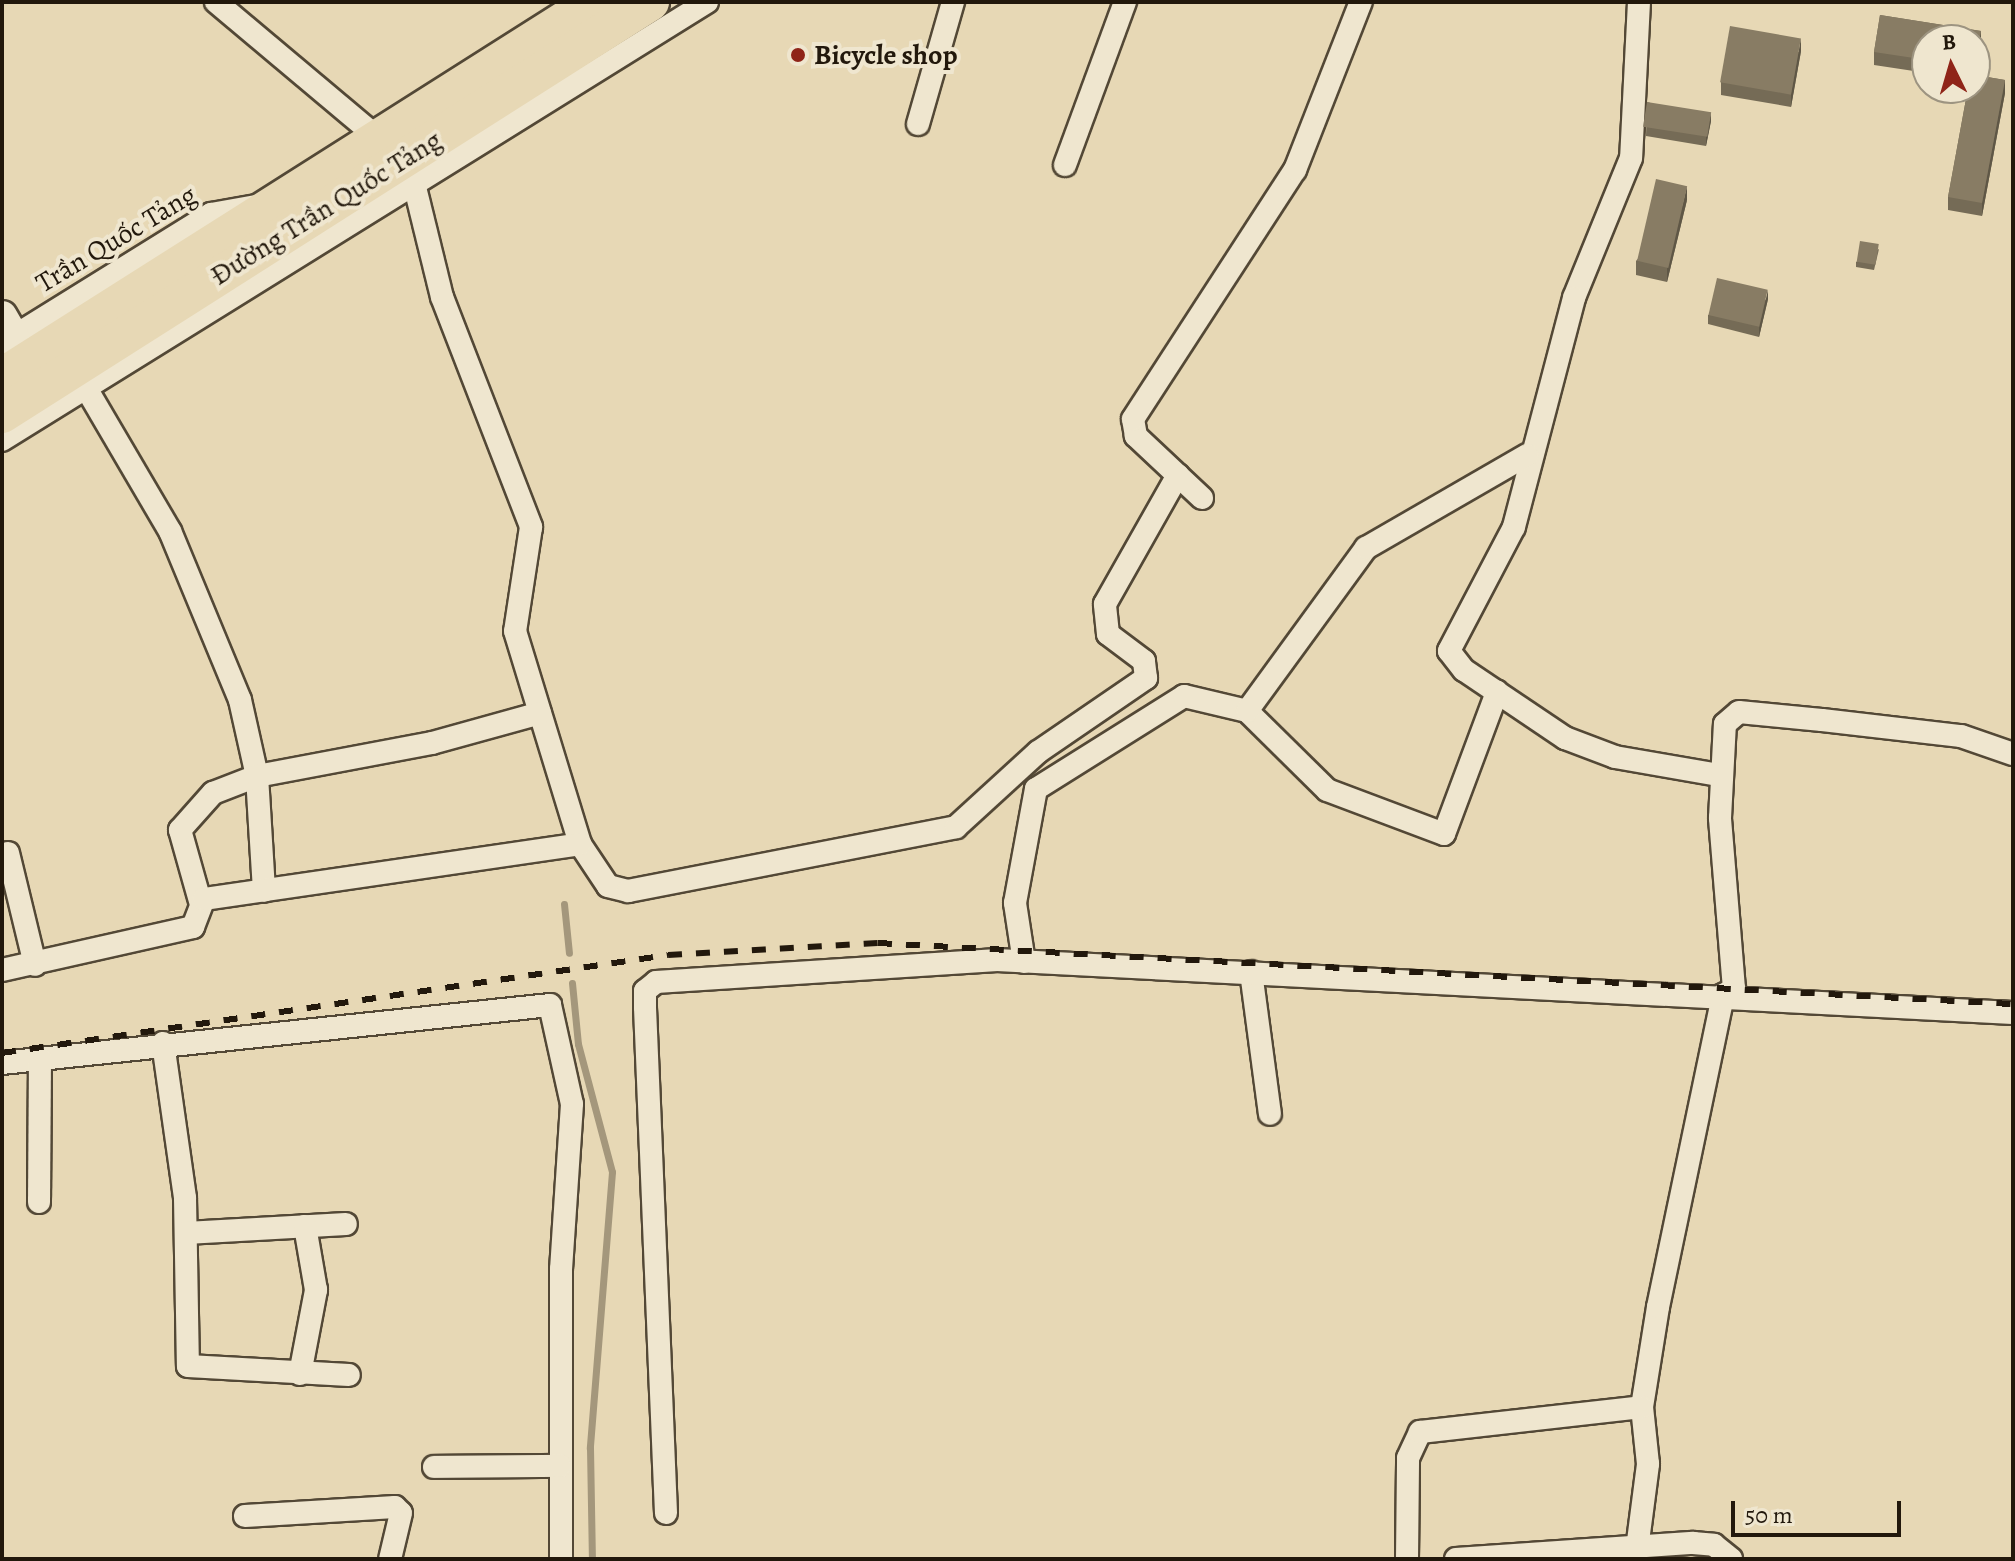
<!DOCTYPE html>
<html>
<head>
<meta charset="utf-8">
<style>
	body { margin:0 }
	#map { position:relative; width:2015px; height:1561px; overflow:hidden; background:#e7d8b5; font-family:Alegreya,serif }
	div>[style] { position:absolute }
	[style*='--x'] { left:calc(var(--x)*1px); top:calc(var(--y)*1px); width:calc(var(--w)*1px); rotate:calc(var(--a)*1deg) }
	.stream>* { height:7px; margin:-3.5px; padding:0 3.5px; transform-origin:3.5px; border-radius:3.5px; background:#a4977c }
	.roads { filter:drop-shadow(2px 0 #534836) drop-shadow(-2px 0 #534836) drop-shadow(0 2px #534836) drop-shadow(0 -2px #534836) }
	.street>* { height:22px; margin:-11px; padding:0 11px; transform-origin:11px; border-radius:11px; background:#efe6cf }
	.secondary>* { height:30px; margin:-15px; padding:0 15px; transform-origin:15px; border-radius:15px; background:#efe6cf }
	.highway>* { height:38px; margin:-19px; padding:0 19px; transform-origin:19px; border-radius:19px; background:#e7d8b5 }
	.rail>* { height:6px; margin-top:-3px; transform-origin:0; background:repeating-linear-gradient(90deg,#22180c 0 14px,transparent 0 28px) }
	.wall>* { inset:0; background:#756b56 }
	.shaded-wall>* { inset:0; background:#5f5746 }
	.building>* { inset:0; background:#887c64; transform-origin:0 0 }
	.dots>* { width:22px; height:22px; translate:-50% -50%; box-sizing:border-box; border:4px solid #efe6cf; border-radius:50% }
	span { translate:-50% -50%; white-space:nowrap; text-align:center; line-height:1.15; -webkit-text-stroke:8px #efe6cf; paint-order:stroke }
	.poi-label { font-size:28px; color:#22180c; font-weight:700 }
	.left { translate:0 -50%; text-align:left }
	.street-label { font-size:28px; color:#22180c }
	.frame { position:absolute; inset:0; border:4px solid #22180c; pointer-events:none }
	.north { position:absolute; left:1911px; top:24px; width:80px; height:80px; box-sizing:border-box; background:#efe6cf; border:2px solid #9d9481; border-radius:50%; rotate:355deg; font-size:22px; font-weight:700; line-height:32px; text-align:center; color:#22180c }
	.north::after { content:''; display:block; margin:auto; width:28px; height:36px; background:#8f2418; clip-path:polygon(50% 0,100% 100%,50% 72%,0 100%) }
	.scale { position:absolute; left:1731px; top:1501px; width:170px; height:36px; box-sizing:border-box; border:4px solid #22180c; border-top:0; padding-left:10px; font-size:24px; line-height:28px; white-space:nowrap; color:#22180c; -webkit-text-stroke:6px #efe6cf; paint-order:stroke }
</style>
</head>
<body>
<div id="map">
	<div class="stream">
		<div style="--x:564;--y:904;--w:49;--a:84.2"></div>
		<div style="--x:572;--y:983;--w:61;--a:84.4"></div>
		<div style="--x:578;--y:1044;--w:132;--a:75.1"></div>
		<div style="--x:612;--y:1172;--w:277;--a:94.6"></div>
		<div style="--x:590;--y:1448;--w:111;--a:89"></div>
	</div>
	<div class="roads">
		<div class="street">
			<div style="--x:216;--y:2;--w:210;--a:40"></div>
			<div style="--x:1639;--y:2;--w:156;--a:92.9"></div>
			<div style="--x:1631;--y:158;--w:151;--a:112.2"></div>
			<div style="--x:1574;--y:298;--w:237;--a:104.7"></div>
			<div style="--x:1514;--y:527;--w:140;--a:117.7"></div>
			<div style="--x:1449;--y:651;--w:24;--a:52"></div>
			<div style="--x:1464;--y:670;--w:122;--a:34"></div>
			<div style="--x:1565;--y:738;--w:53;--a:20.8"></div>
			<div style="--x:1615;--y:757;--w:106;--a:9.8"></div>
			<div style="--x:918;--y:124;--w:127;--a:-74"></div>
			<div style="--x:1065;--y:165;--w:174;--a:-69.8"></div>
			<div style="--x:414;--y:183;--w:117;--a:76.2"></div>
			<div style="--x:442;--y:297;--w:247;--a:68.8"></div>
			<div style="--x:531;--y:527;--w:105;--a:98.7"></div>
			<div style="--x:515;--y:631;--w:223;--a:73"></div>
			<div style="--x:580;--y:844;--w:50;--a:56.3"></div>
			<div style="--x:608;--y:886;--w:21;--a:14"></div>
			<div style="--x:628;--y:891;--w:334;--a:-11"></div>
			<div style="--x:956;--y:827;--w:111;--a:-42.4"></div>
			<div style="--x:1038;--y:752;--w:131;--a:-34.4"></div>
			<div style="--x:1146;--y:678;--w:17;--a:-97"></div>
			<div style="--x:1144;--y:661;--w:45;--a:-143.1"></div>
			<div style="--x:1108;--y:634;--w:30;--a:-96"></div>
			<div style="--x:1105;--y:604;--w:148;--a:-60.5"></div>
			<div style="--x:3;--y:343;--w:245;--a:-31.8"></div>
			<div style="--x:211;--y:214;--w:57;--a:-10.1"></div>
			<div style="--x:86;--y:388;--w:166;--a:59.6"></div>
			<div style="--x:170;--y:531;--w:183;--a:67.5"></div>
			<div style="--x:240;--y:700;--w:78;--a:77.4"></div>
			<div style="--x:257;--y:776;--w:115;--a:86.5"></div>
			<div style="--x:2;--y:440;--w:830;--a:-31.85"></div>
			<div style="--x:1202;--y:498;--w:91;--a:-136.8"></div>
			<div style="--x:1136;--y:436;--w:17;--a:-100"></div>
			<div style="--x:1133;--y:419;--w:297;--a:-57"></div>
			<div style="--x:1295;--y:170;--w:180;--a:-68.6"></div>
			<div style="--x:1247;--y:711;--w:112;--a:44.6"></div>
			<div style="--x:1327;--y:790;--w:125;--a:20.6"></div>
			<div style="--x:1444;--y:834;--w:152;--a:-69.5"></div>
			<div style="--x:8;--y:853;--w:115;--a:76.4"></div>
			<div style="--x:200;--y:901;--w:74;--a:-105.7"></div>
			<div style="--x:180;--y:830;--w:50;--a:-48.3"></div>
			<div style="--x:213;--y:793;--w:47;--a:-21.1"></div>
			<div style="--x:257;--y:776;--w:178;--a:-10.7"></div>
			<div style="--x:432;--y:743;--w:112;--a:-15.5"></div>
			<div style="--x:1024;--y:962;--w:60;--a:-98.7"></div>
			<div style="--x:1015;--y:903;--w:116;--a:-79.6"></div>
			<div style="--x:1036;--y:789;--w:175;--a:-32.1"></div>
			<div style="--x:1184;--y:696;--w:65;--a:13.4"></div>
			<div style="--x:1247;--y:711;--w:202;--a:-53.9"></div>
			<div style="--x:1366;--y:548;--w:186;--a:-30"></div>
			<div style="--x:2;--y:970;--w:196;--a:-12.7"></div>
			<div style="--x:193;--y:927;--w:30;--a:-69"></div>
			<div style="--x:204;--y:899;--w:380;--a:-8.3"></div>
			<div style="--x:1251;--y:972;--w:143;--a:82.4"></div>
			<div style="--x:163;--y:1043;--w:157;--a:81.9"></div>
			<div style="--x:185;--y:1198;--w:168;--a:89"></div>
			<div style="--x:188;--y:1366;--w:161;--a:3.2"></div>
			<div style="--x:2;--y:1063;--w:551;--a:-6.04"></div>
			<div style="--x:550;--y:1005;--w:101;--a:77.5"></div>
			<div style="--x:572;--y:1104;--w:165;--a:93.8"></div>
			<div style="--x:561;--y:1269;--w:290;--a:90"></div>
			<div style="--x:39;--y:1202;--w:144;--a:-89.6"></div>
			<div style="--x:186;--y:1233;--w:160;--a:-3.2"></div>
			<div style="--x:300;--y:1374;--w:86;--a:-79.2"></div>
			<div style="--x:316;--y:1290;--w:65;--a:-99.8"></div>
			<div style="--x:434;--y:1467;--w:126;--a:-0.5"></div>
			<div style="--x:666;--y:1513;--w:506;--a:-92.38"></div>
			<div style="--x:645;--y:1007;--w:16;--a:-90"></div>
			<div style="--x:645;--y:991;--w:14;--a:-39"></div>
			<div style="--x:656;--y:982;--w:342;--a:-3.7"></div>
			<div style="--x:997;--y:960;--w:1017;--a:2.99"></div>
			<div style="--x:245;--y:1516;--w:150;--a:-3.4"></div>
			<div style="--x:395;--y:1507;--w:8;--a:45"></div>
			<div style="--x:401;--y:1513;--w:47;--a:103.4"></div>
			<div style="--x:1637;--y:1549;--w:86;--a:-82.6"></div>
			<div style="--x:1648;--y:1464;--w:57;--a:-96"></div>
			<div style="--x:1642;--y:1407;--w:101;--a:-80.9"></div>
			<div style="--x:1658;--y:1307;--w:319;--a:-78.2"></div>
			<div style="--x:1723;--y:995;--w:13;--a:-29"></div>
			<div style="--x:1734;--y:989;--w:172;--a:-94.7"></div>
			<div style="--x:1720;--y:818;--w:94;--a:-87"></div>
			<div style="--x:1725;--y:724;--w:18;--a:-41"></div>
			<div style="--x:1739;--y:712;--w:83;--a:5.5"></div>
			<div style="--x:1822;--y:720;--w:140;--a:6.6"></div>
			<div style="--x:1961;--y:736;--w:55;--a:19.1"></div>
			<div style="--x:1407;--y:1559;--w:101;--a:-89.4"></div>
			<div style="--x:1408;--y:1458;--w:29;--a:-65"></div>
			<div style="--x:1420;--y:1432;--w:223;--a:-6.4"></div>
			<div style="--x:1456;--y:1559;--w:238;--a:-3.9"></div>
			<div style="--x:1693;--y:1543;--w:21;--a:5"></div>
			<div style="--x:1714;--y:1545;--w:22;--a:39"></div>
		</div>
		<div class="secondary">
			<div style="--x:2;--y:316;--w:24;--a:60"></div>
		</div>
		<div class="highway">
			<div style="--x:2;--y:377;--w:701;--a:-32.35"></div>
			<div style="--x:2;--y:414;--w:768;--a:-32.45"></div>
		</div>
	</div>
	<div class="rail">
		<div style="--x:2;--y:1053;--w:673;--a:-8.37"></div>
		<div style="--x:668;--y:955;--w:210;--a:-3.3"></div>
		<div style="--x:878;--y:943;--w:1137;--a:3.08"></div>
	</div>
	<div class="wall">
		<div style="clip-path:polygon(1880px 15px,1981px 31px,1981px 44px,1976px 75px,2005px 80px,2005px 93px,1982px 216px,1948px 210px,1948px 197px,1968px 88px,1975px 88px,1975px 40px,1927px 40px,1927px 73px,1874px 65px,1874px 52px)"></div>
		<div style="clip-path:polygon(1801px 51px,1791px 107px,1721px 95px,1721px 82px)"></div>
		<div style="clip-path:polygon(1647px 102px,1711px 121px,1706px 146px,1646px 136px)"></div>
		<div style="clip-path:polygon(1687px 200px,1667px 282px,1636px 275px,1636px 261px)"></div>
		<div style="clip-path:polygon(1879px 249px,1874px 270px,1856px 267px,1856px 262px)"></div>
		<div style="clip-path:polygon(1768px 299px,1759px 337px,1708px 324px,1708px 315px)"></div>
	</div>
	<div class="shaded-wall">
		<div style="clip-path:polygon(1981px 31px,1981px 44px,1975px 79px,1975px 65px)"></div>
		<div style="clip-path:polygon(1801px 38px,1801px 51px,1791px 107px,1791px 94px)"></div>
		<div style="clip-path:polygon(2005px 80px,2005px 93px,1982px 216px,1982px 203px)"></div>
		<div style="clip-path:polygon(1711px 112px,1711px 121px,1706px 146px,1706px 137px)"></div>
		<div style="clip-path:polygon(1687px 186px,1687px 200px,1667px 282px,1667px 269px)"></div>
		<div style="clip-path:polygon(1768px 290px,1768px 299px,1759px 337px,1759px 328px)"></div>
	</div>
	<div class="building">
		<div style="clip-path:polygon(1880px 15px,1981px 31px,1975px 65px,1975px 40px,1927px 40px,1927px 60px,1874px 52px)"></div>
		<div style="left:1730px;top:26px;width:72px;height:57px;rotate:10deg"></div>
		<div style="clip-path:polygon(1975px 75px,2005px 80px,1982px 203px,1948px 197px,1968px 88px,1975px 88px)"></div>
		<div style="left:1647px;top:102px;width:65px;height:25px;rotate:9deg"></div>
		<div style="left:1656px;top:179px;width:32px;height:84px;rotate:13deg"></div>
		<div style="left:1860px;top:241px;width:19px;height:21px;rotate:9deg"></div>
		<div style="left:1717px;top:278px;width:52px;height:38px;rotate:13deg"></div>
	</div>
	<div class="dots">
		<div style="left:798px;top:55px;background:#8f2418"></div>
	</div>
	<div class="poi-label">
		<span class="left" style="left:814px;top:55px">Bicycle shop</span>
	</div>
	<div class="street-label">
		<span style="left:326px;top:208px;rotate:-32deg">Đường Trần Quốc Tảng</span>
		<span style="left:116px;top:239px;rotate:-31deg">Trần Quốc Tảng</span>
	</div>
	<div class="frame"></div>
	<div class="north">B</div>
	<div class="scale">50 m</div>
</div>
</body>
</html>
